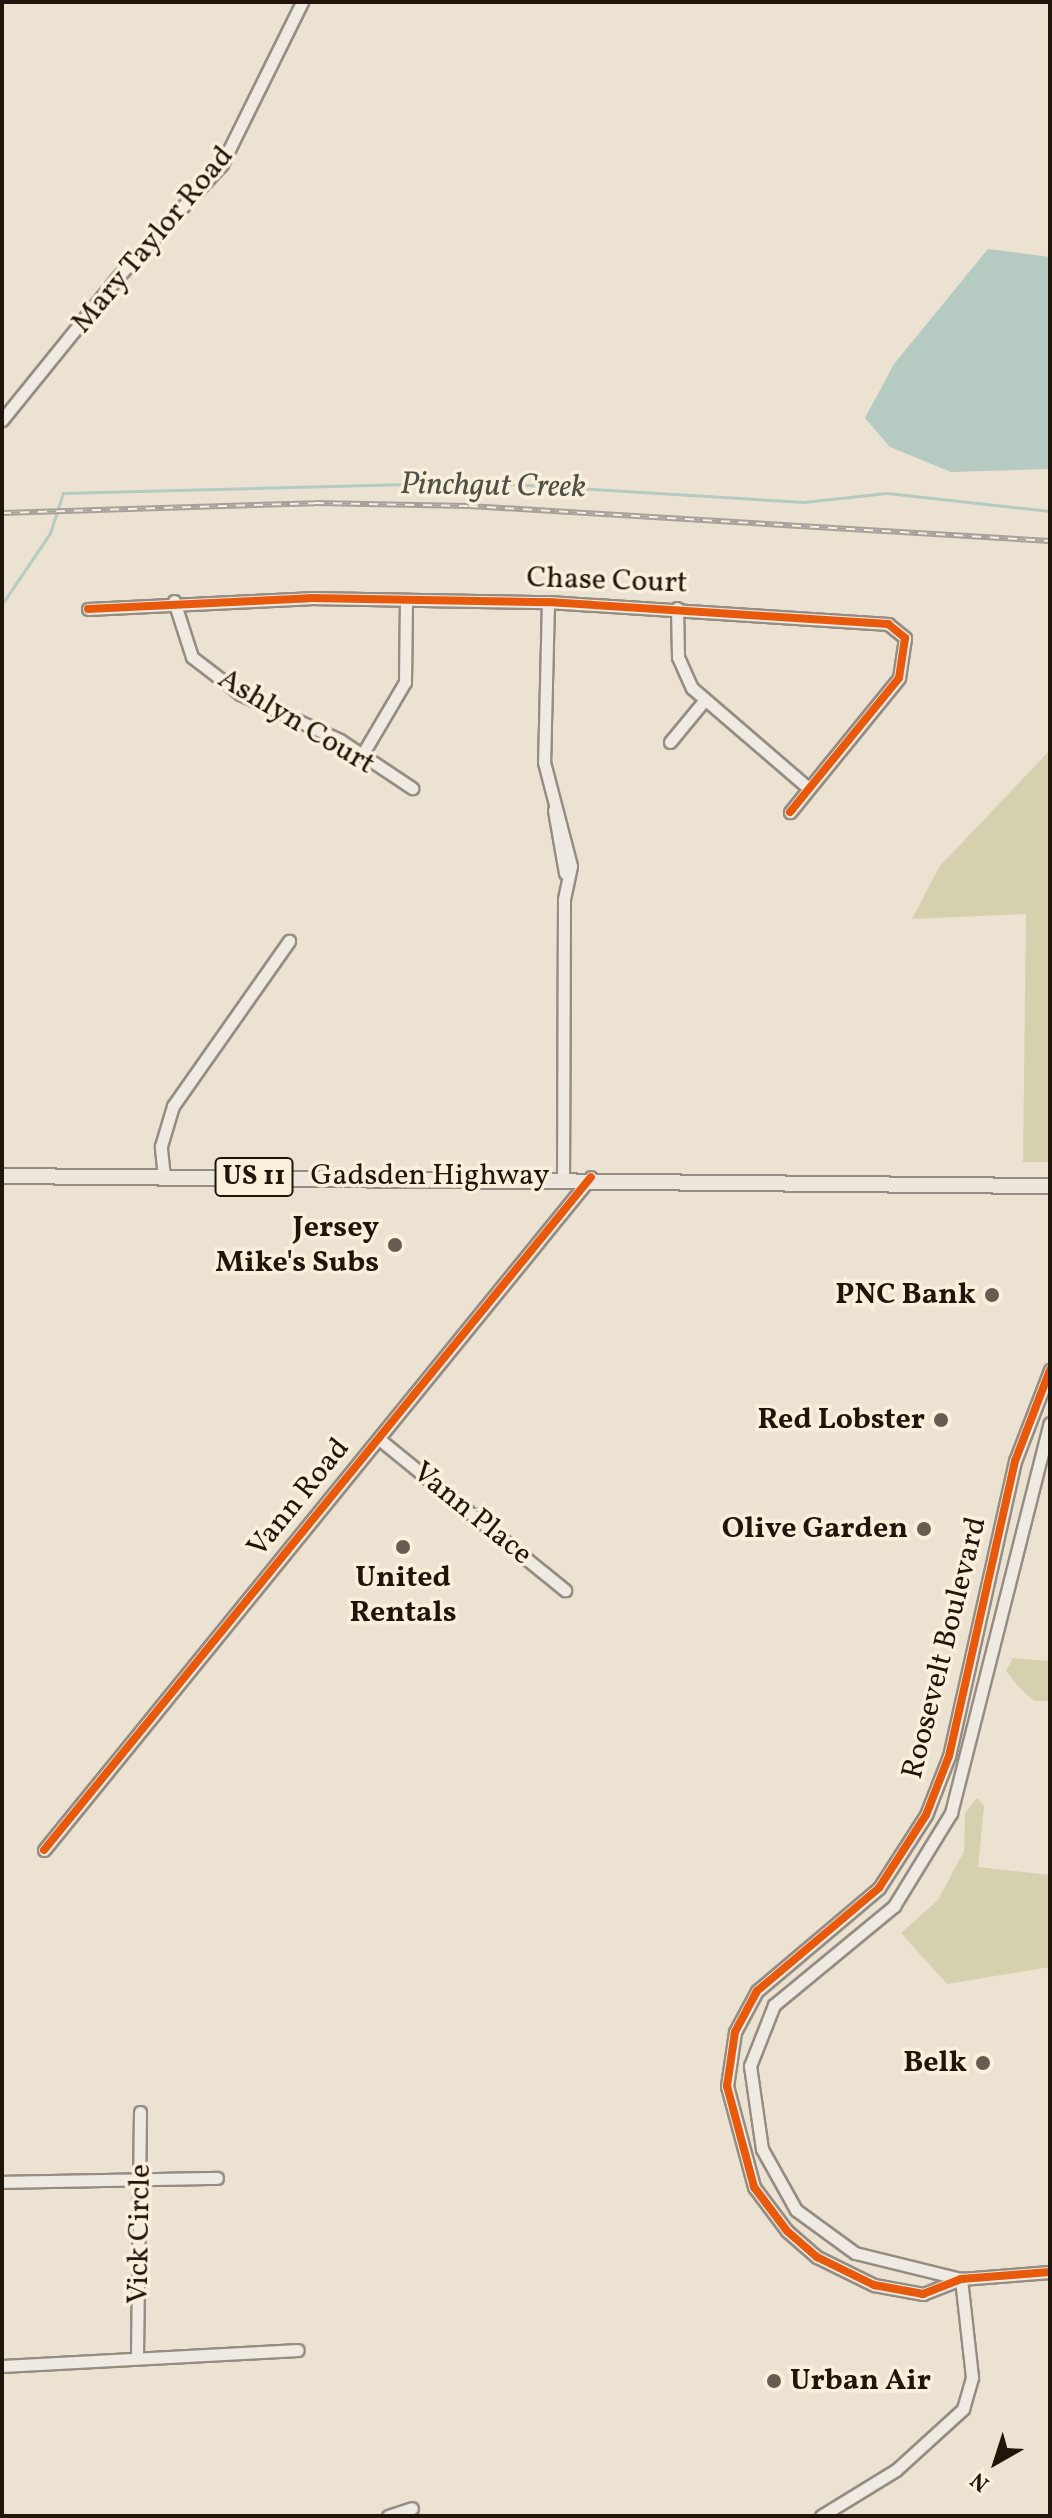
<!DOCTYPE html>
<html>
<head>
<meta charset="utf-8">
<style>
	body { margin:0 }
	#map { position:relative; width:1052px; height:2518px; overflow:hidden; background:#ece2d2; font-family:Vollkorn,serif }
	div>[style] { position:absolute }
	[style*='--x'] { left:calc(var(--x)*1px); top:calc(var(--y)*1px); width:calc(var(--w)*1px); rotate:calc(var(--a)*1deg) }
	.green>* { inset:0; background:#d5d1ae }
	.water>* { inset:0; background:#b5cac0 }
	.stream>* { height:3px; margin:-1.5px; padding:0 1.5px; transform-origin:1.5px; border-radius:1.5px; background:#b5cac0 }
	.roads { filter:drop-shadow(2px 0 #958d83) drop-shadow(-2px 0 #958d83) drop-shadow(0 2px #958d83) drop-shadow(0 -2px #958d83) }
	.minor>* { height:11px; margin:-5.5px; padding:0 5.5px; transform-origin:5.5px; border-radius:5.5px; background:#efeae2 }
	.major>* { height:14px; margin:-7px; padding:0 7px; transform-origin:7px; border-radius:7px; background:#ece6dd }
	.rail>* { height:6px; margin-top:-3px; transform-origin:0; background:repeating-linear-gradient(90deg,#f9efdb 0 9px,#a6a19b 0 18px); box-sizing:border-box; border-block:2px solid #a6a19b }
	.cycleway>* { height:8px; margin:-4px; padding:0 4px; transform-origin:4px; border-radius:4px; background:#e8590c }
	.dots>* { width:22px; height:22px; translate:-50% -50%; box-sizing:border-box; border:4px solid #f9efdb; border-radius:50% }
	span { translate:-50% -50%; white-space:nowrap; text-align:center; line-height:1.15; -webkit-text-stroke:7px #f9efdb; paint-order:stroke }
	.shield-label span { padding:2px 6px; background:#f9efdb; border:2px solid; border-radius:6px; -webkit-text-stroke-width:0 }
	.shield-label { font-size:28px; color:#21140b; font-weight:700 }
	.street-label { font-size:30px; color:#21140b }
	.poi-label { font-size:30px; color:#21140b; font-weight:700 }
	.right { translate:-100% -50%; text-align:right }
	.left { translate:0 -50%; text-align:left }
	.water-label { font-size:32px; color:#4c5048; font-style:italic }
	.frame { position:absolute; inset:0; border:4px solid #21140b; pointer-events:none }
	.north { position:absolute; left:956px; top:2422px; width:80px; height:80px; -webkit-text-stroke:6px #f9efdb; paint-order:stroke; rotate:219deg; font-size:22px; font-weight:700; line-height:32px; text-align:center; color:#21140b }
	.north::after { content:''; display:block; margin:auto; width:28px; height:36px; background:#21140b; clip-path:polygon(50% 0,100% 100%,50% 72%,0 100%) }
</style>
</head>
<body>
<div id="map">
	<div class="green">
		<div style="clip-path:polygon(1050px 750px,1050px 1162px,1023px 1162px,1026px 914px,912px 919px,939px 867px)"></div>
		<div style="clip-path:polygon(1013px 1658px,1050px 1661px,1050px 1701px,1034px 1701px,1019px 1687px,1006px 1671px)"></div>
		<div style="clip-path:polygon(977px 1798px,984px 1806px,978px 1867px,1050px 1875px,1050px 1967px,947px 1984px,901px 1933px,938px 1900px,964px 1851px,965px 1813px)"></div>
	</div>
	<div class="water">
		<div style="clip-path:polygon(988px 249px,1050px 257px,1050px 469px,951px 472px,890px 447px,865px 418px,894px 364px)"></div>
	</div>
	<div class="stream">
		<div style="--x:2;--y:604;--w:86;--a:-55.9"></div>
		<div style="--x:50;--y:533;--w:42;--a:-72"></div>
		<div style="--x:63;--y:493;--w:414;--a:-1.5"></div>
		<div style="--x:477;--y:482;--w:328;--a:3.5"></div>
		<div style="--x:804;--y:502;--w:83;--a:-6.2"></div>
		<div style="--x:887;--y:493;--w:164;--a:6.3"></div>
	</div>
	<div class="roads">
		<div class="minor">
			<div style="--x:2;--y:420;--w:181;--a:-51"></div>
			<div style="--x:116;--y:279;--w:156;--a:-47.3"></div>
			<div style="--x:222;--y:164;--w:181;--a:-63.7"></div>
			<div style="--x:174;--y:601;--w:59;--a:72.2"></div>
			<div style="--x:192;--y:657;--w:61;--a:37.6"></div>
			<div style="--x:240;--y:694;--w:110;--a:24.7"></div>
			<div style="--x:340;--y:740;--w:87;--a:33.7"></div>
			<div style="--x:548;--y:602;--w:160;--a:91.4"></div>
			<div style="--x:544;--y:762;--w:107;--a:75.4"></div>
			<div style="--x:571;--y:866;--w:34;--a:102"></div>
			<div style="--x:564;--y:899;--w:277;--a:90.2"></div>
			<div style="--x:677;--y:608;--w:49;--a:88.8"></div>
			<div style="--x:678;--y:657;--w:34;--a:66"></div>
			<div style="--x:692;--y:688;--w:152;--a:40.7"></div>
			<div style="--x:88;--y:609;--w:222;--a:-2.8"></div>
			<div style="--x:310;--y:598;--w:238;--a:1"></div>
			<div style="--x:548;--y:602;--w:341;--a:3.7"></div>
			<div style="--x:888;--y:624;--w:22;--a:39"></div>
			<div style="--x:905;--y:638;--w:40;--a:98.5"></div>
			<div style="--x:899;--y:678;--w:173;--a:129.1"></div>
			<div style="--x:670;--y:742;--w:52;--a:-50.5"></div>
			<div style="--x:362;--y:755;--w:85;--a:-59.5"></div>
			<div style="--x:405;--y:682;--w:82;--a:-89.3"></div>
			<div style="--x:554;--y:810;--w:64;--a:80.1"></div>
			<div style="--x:164;--y:1177;--w:31;--a:-96"></div>
			<div style="--x:161;--y:1146;--w:42;--a:-73.3"></div>
			<div style="--x:173;--y:1106;--w:202;--a:-54.9"></div>
			<div style="--x:1050;--y:1370;--w:97;--a:111"></div>
			<div style="--x:1015;--y:1461;--w:302;--a:102.6"></div>
			<div style="--x:949;--y:1756;--w:63;--a:111.3"></div>
			<div style="--x:926;--y:1815;--w:87;--a:122.8"></div>
			<div style="--x:879;--y:1888;--w:160;--a:139.8"></div>
			<div style="--x:757;--y:1991;--w:47;--a:118.2"></div>
			<div style="--x:735;--y:2032;--w:55;--a:98.4"></div>
			<div style="--x:727;--y:2086;--w:105;--a:75"></div>
			<div style="--x:754;--y:2187;--w:55;--a:53.1"></div>
			<div style="--x:787;--y:2231;--w:40;--a:41"></div>
			<div style="--x:817;--y:2257;--w:64;--a:26.2"></div>
			<div style="--x:874;--y:2285;--w:50;--a:10.4"></div>
			<div style="--x:923;--y:2294;--w:41;--a:-21.5"></div>
			<div style="--x:961;--y:2279;--w:89;--a:-4.5"></div>
			<div style="--x:379;--y:1439;--w:240;--a:39.1"></div>
			<div style="--x:44;--y:1850;--w:867;--a:-50.9"></div>
			<div style="--x:2;--y:2182;--w:215;--a:-1.1"></div>
			<div style="--x:961;--y:2279;--w:109;--a:-166.2"></div>
			<div style="--x:855;--y:2253;--w:73;--a:-143.9"></div>
			<div style="--x:796;--y:2210;--w:70;--a:-119.1"></div>
			<div style="--x:762;--y:2149;--w:84;--a:-98.2"></div>
			<div style="--x:750;--y:2066;--w:66;--a:-68.5"></div>
			<div style="--x:774;--y:2005;--w:156;--a:-39.5"></div>
			<div style="--x:894;--y:1906;--w:109;--a:-58.5"></div>
			<div style="--x:951;--y:1813;--w:402;--a:-75.8"></div>
			<div style="--x:137;--y:2357;--w:245;--a:-89.3"></div>
			<div style="--x:2;--y:2366;--w:296;--a:-3.1"></div>
			<div style="--x:388;--y:2516;--w:25;--a:-18"></div>
			<div style="--x:821;--y:2516;--w:88;--a:-31.5"></div>
			<div style="--x:896;--y:2470;--w:91;--a:-42.3"></div>
			<div style="--x:963;--y:2409;--w:33;--a:-74"></div>
			<div style="--x:972;--y:2377;--w:99;--a:-96.4"></div>
		</div>
		<div class="major">
			<div style="--x:2;--y:1176;--w:1048;--a:0.55"></div>
		</div>
	</div>
	<div class="rail">
		<div style="--x:2;--y:513;--w:313;--a:-1.8"></div>
		<div style="--x:315;--y:503;--w:154;--a:1.1"></div>
		<div style="--x:469;--y:506;--w:582;--a:3.45"></div>
	</div>
	<div class="cycleway">
		<div style="--x:88;--y:609;--w:222;--a:-2.8"></div>
		<div style="--x:310;--y:598;--w:238;--a:1"></div>
		<div style="--x:548;--y:602;--w:341;--a:3.7"></div>
		<div style="--x:888;--y:624;--w:22;--a:39"></div>
		<div style="--x:905;--y:638;--w:40;--a:98.5"></div>
		<div style="--x:899;--y:678;--w:173;--a:129.1"></div>
		<div style="--x:1050;--y:1370;--w:97;--a:111"></div>
		<div style="--x:1015;--y:1461;--w:302;--a:102.6"></div>
		<div style="--x:949;--y:1756;--w:63;--a:111.3"></div>
		<div style="--x:926;--y:1815;--w:87;--a:122.8"></div>
		<div style="--x:879;--y:1888;--w:160;--a:139.8"></div>
		<div style="--x:757;--y:1991;--w:47;--a:118.2"></div>
		<div style="--x:735;--y:2032;--w:55;--a:98.4"></div>
		<div style="--x:727;--y:2086;--w:105;--a:75"></div>
		<div style="--x:754;--y:2187;--w:55;--a:53.1"></div>
		<div style="--x:787;--y:2231;--w:40;--a:41"></div>
		<div style="--x:817;--y:2257;--w:64;--a:26.2"></div>
		<div style="--x:874;--y:2285;--w:50;--a:10.4"></div>
		<div style="--x:923;--y:2294;--w:41;--a:-21.5"></div>
		<div style="--x:961;--y:2279;--w:89;--a:-4.5"></div>
		<div style="--x:44;--y:1850;--w:867;--a:-50.9"></div>
	</div>
	<div class="dots">
		<div style="left:395px;top:1245px;background:#685c51"></div>
		<div style="left:992px;top:1295px;background:#685c51"></div>
		<div style="left:941px;top:1420px;background:#685c51"></div>
		<div style="left:924px;top:1529px;background:#685c51"></div>
		<div style="left:403px;top:1547px;background:#685c51"></div>
		<div style="left:983px;top:2063px;background:#685c51"></div>
		<div style="left:774px;top:2381px;background:#685c51"></div>
	</div>
	<div class="shield-label">
		<span style="left:254px;top:1177px">US 11</span>
	</div>
	<div class="street-label">
		<span style="left:153px;top:240px;rotate:-50deg">Mary Taylor Road</span>
		<span style="left:607px;top:581px;rotate:2deg">Chase Court</span>
		<span style="left:296px;top:722px;rotate:31deg">Ashlyn Court</span>
		<span style="left:430px;top:1176px">Gadsden Highway</span>
		<span style="left:299px;top:1498px;rotate:-51deg">Vann Road</span>
		<span style="left:472px;top:1514px;rotate:39deg">Vann Place</span>
		<span style="left:945px;top:1648px;rotate:-76deg">Roosevelt Boulevard</span>
		<span style="left:140px;top:2234px;rotate:-89deg">Vick Circle</span>
	</div>
	<div class="poi-label">
		<span class="right" style="left:379px;top:1245px">Jersey<br>Mike's Subs</span>
		<span class="right" style="left:976px;top:1295px">PNC Bank</span>
		<span class="right" style="left:925px;top:1420px">Red Lobster</span>
		<span class="right" style="left:908px;top:1529px">Olive Garden</span>
		<span style="left:403px;top:1595px">United<br>Rentals</span>
		<span class="right" style="left:967px;top:2063px">Belk</span>
		<span class="left" style="left:790px;top:2381px">Urban Air</span>
	</div>
	<div class="water-label">
		<span style="left:493px;top:487px;rotate:1deg">Pinchgut Creek</span>
	</div>
	<div class="frame"></div>
	<div class="north">N</div>
</div>
</body>
</html>
